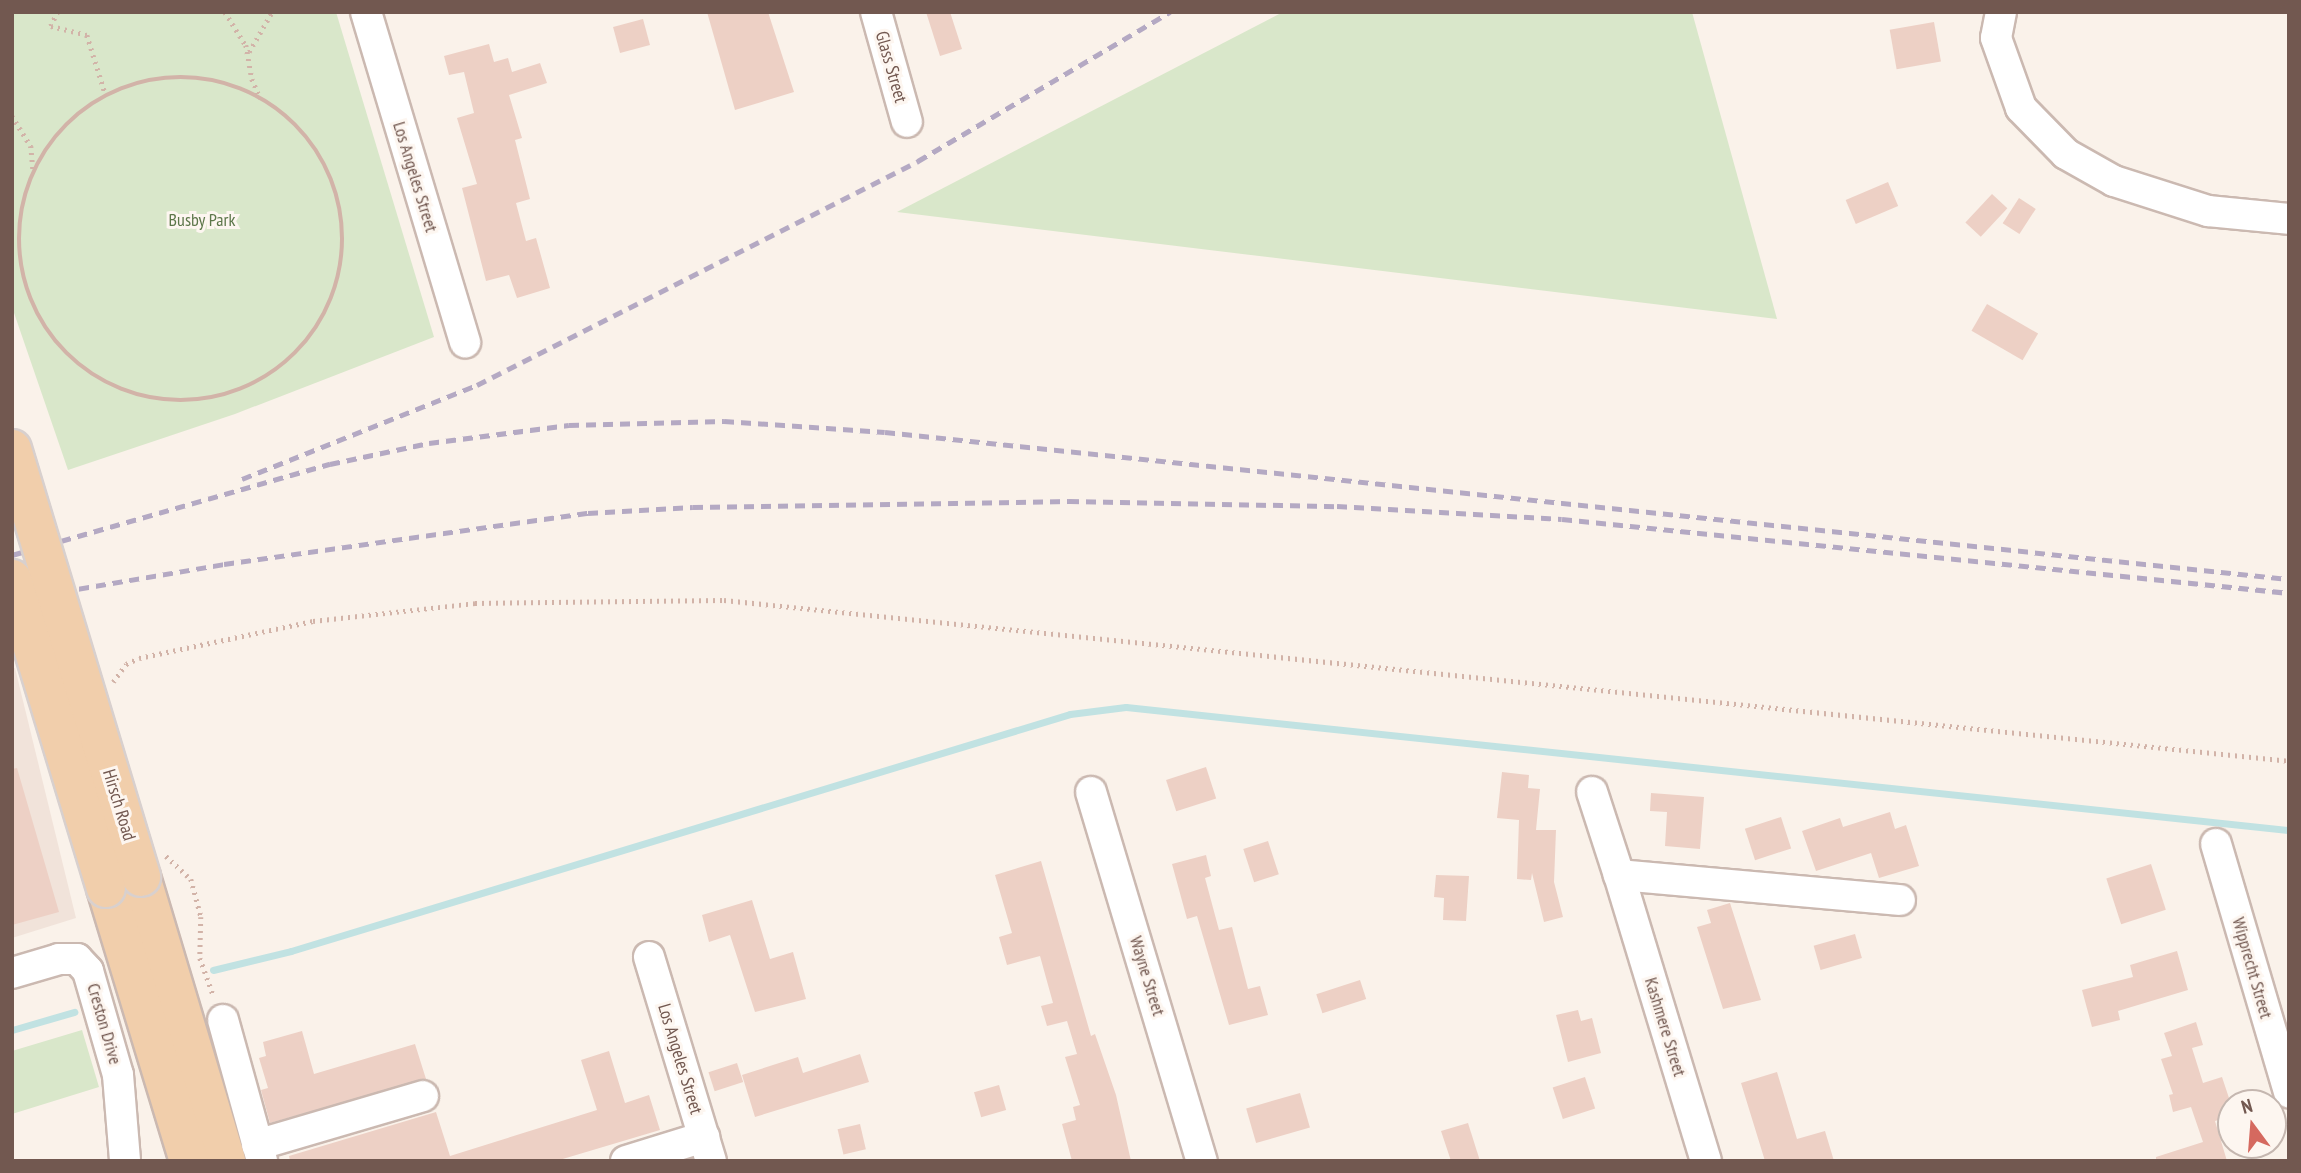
<!DOCTYPE html>
<html>
<head>
<meta charset="utf-8">
<style>
	body { margin:0 }
	#map { position:relative; width:2301px; height:1173px; overflow:hidden; background:#faf2ea; font-family:"PT Sans Narrow",sans-serif }
	div>[style] { position:absolute }
	[style*='--x'] { left:calc(var(--x)*1px); top:calc(var(--y)*1px); width:calc(var(--w)*1px); rotate:calc(var(--a)*1deg) }
	.residential>* { inset:0; background:#f1e3da }
	.green>* { inset:0; background:#d9e7ca }
	.stream>* { height:7px; margin:-3.5px; padding:0 3.5px; transform-origin:3.5px; border-radius:3.5px; background:#c1e2e2 }
	.building>* { inset:0; background:#edd0c5; transform-origin:0 0 }
	.path>* { height:4.5px; margin-top:-2.25px; transform-origin:0; background:repeating-linear-gradient(90deg,#d2b3a8 0 2px,transparent 0 7px) }
	.path>.ring { margin:-2.25px; padding:0; box-sizing:content-box; background:none; border:4.5px solid #d2b3a8; border-radius:50% }
	.roads { filter:drop-shadow(2px 0 #cbb9b1) drop-shadow(-2px 0 #cbb9b1) drop-shadow(0 2px #cbb9b1) drop-shadow(0 -2px #cbb9b1) }
	.minor>* { height:30px; margin:-15px; padding:0 15px; transform-origin:15px; border-radius:15px; background:#fff }
	.major>* { height:38px; margin:-19px; padding:0 19px; transform-origin:19px; border-radius:19px; background:#f1ceab }
	.rail>* { height:5px; margin-top:-2.5px; transform-origin:0; background:repeating-linear-gradient(90deg,#b4a9c3 0 10px,transparent 0 17px) }
	.bridges { filter:drop-shadow(2px 0 #d8d0ce) drop-shadow(-2px 0 #d8d0ce) drop-shadow(0 2px #d8d0ce) drop-shadow(0 -2px #d8d0ce) }
	.major-bridge>* { height:38px; margin:-19px; padding:0 19px; transform-origin:19px; border-radius:19px; background:#f1ceab }
	span { translate:-50% -50%; white-space:nowrap; text-align:center; line-height:1.15; -webkit-text-stroke:6px #fdf6f0; paint-order:stroke }
	.street-label { font-size:18px; color:#725850 }
	.park-label { font-size:18px; color:#5d774a }
	.frame { position:absolute; inset:0; border:14px solid #725850; pointer-events:none }
	.north { position:absolute; left:2217px; top:1089px; width:70px; height:70px; box-sizing:border-box; background:#fdf6f0; border:2px solid #c5b7b0; border-radius:50%; rotate:344deg; font-size:19px; font-weight:700; line-height:28px; text-align:center; color:#725850 }
	.north::after { content:''; display:block; margin:auto; width:24px; height:32px; background:#d5695f; clip-path:polygon(50% 0,100% 100%,50% 72%,0 100%) }
</style>
</head>
<body>
<div id="map">
	<div class="residential">
		<div style="clip-path:polygon(15px 668px,76px 918px,12px 938px,12px 669px)"></div>
	</div>
	<div class="green">
		<div style="clip-path:polygon(12px 12px,336px 12px,434px 337px,235px 414px,68px 470px,12px 307px)"></div>
		<div style="clip-path:polygon(1283px 12px,1692px 12px,1777px 319px,897px 212px)"></div>
		<div style="clip-path:polygon(82px 1030px,99px 1087px,12px 1114px,12px 1051px)"></div>
	</div>
	<div class="stream">
		<div style="--x:213;--y:970;--w:80;--a:-13.7"></div>
		<div style="--x:291;--y:951;--w:814;--a:-16.92"></div>
		<div style="--x:1070;--y:714;--w:56;--a:-7.1"></div>
		<div style="--x:1126;--y:707;--w:1169;--a:6.04"></div>
		<div style="--x:12;--y:1030;--w:65;--a:-16.2"></div>
	</div>
	<div class="building">
		<div style="clip-path:polygon(707px 12px,768px 12px,794px 92px,735px 110px)"></div>
		<div style="clip-path:polygon(926px 12px,950px 12px,962px 49px,940px 56px)"></div>
		<div style="left:643px;top:19px;width:27px;height:31px;rotate:75deg"></div>
		<div style="left:1934px;top:22px;width:40px;height:45px;rotate:80deg"></div>
		<div style="clip-path:polygon(489px 44px,494px 62px,508px 58px,512px 72px,540px 63px,547px 83px,509px 95px,522px 138px,515px 140px,530px 199px,516px 203px,526px 241px,536px 238px,550px 288px,517px 298px,509px 275px,486px 281px,462px 188px,477px 184px,457px 118px,474px 113px,464px 72px,449px 75px,444px 56px)"></div>
		<div style="left:1888px;top:182px;width:26px;height:46px;rotate:67deg"></div>
		<div style="left:1992px;top:194px;width:21px;height:39px;rotate:43deg"></div>
		<div style="left:2019px;top:198px;width:20px;height:30px;rotate:33deg"></div>
		<div style="left:1987px;top:304px;width:59px;height:31px;rotate:30deg"></div>
		<div style="left:1206px;top:767px;width:33px;height:42px;rotate:72deg"></div>
		<div style="clip-path:polygon(17px 768px,59px 912px,12px 925px,12px 769px)"></div>
		<div style="clip-path:polygon(1502px 772px,1529px 775px,1528px 788px,1540px 789px,1536px 830px,1556px 830px,1554px 882px,1563px 917px,1544px 922px,1532px 873px,1531px 880px,1517px 879px,1519px 820px,1497px 818px)"></div>
		<div style="clip-path:polygon(1651px 793px,1704px 797px,1700px 849px,1665px 846px,1667px 812px,1650px 811px)"></div>
		<div style="clip-path:polygon(1890px 812px,1895px 829px,1906px 825px,1919px 866px,1879px 878px,1871px 853px,1816px 871px,1802px 831px,1840px 818px,1843px 827px)"></div>
		<div style="left:1781px;top:817px;width:33px;height:38px;rotate:72deg"></div>
		<div style="left:1268px;top:841px;width:35px;height:26px;rotate:72deg"></div>
		<div style="clip-path:polygon(1206px 855px,1211px 876px,1205px 878px,1219px 930px,1232px 927px,1248px 989px,1260px 986px,1268px 1015px,1229px 1025px,1197px 916px,1187px 919px,1172px 864px)"></div>
		<div style="clip-path:polygon(1041px 861px,1091px 1036px,1095px 1034px,1116px 1095px,1131px 1161px,1072px 1161px,1062px 1124px,1076px 1120px,1073px 1107px,1080px 1105px,1065px 1057px,1077px 1054px,1067px 1021px,1047px 1026px,1041px 1006px,1053px 1003px,1040px 956px,1007px 965px,999px 937px,1012px 933px,995px 875px)"></div>
		<div style="left:2151px;top:864px;width:48px;height:47px;rotate:72deg"></div>
		<div style="clip-path:polygon(1436px 875px,1469px 876px,1466px 921px,1443px 920px,1444px 898px,1434px 897px)"></div>
		<div style="clip-path:polygon(752px 900px,770px 959px,793px 952px,806px 999px,755px 1012px,730px 935px,709px 942px,702px 915px)"></div>
		<div style="clip-path:polygon(1730px 903px,1761px 1000px,1723px 1009px,1697px 927px,1711px 923px,1707px 910px)"></div>
		<div style="left:1855px;top:934px;width:25px;height:43px;rotate:74deg"></div>
		<div style="clip-path:polygon(2177px 951px,2188px 990px,2118px 1011px,2120px 1020px,2092px 1027px,2082px 990px,2133px 977px,2130px 965px)"></div>
		<div style="left:1360px;top:980px;width:20px;height:46px;rotate:72deg"></div>
		<div style="clip-path:polygon(1578px 1010px,1581px 1021px,1592px 1018px,1601px 1053px,1568px 1062px,1556px 1015px)"></div>
		<div style="clip-path:polygon(2196px 1022px,2203px 1045px,2192px 1048px,2203px 1083px,2222px 1077px,2231px 1104px,2231px 1116px,2215px 1121px,2227px 1161px,2156px 1161px,2156px 1157px,2203px 1142px,2191px 1107px,2173px 1112px,2169px 1095px,2173px 1094px,2161px 1059px,2172px 1056px,2164px 1033px)"></div>
		<div style="clip-path:polygon(302px 1031px,314px 1074px,415px 1044px,426px 1079px,270px 1123px,261px 1090px,268px 1088px,259px 1058px,266px 1056px,263px 1042px)"></div>
		<div style="clip-path:polygon(609px 1051px,625px 1103px,649px 1095px,660px 1130px,556px 1161px,290px 1161px,289px 1156px,436px 1112px,450px 1156px,597px 1110px,581px 1060px)"></div>
		<div style="clip-path:polygon(860px 1054px,869px 1082px,755px 1117px,742px 1075px,798px 1057px,803px 1073px)"></div>
		<div style="left:737px;top:1063px;width:20px;height:30px;rotate:72deg"></div>
		<div style="clip-path:polygon(1777px 1072px,1797px 1139px,1825px 1131px,1834px 1161px,1765px 1161px,1741px 1083px)"></div>
		<div style="left:1585px;top:1077px;width:33px;height:34px;rotate:72deg"></div>
		<div style="left:999px;top:1085px;width:26px;height:26px;rotate:74deg"></div>
		<div style="left:1300px;top:1093px;width:36px;height:56px;rotate:74deg"></div>
		<div style="clip-path:polygon(1468px 1123px,1480px 1161px,1451px 1161px,1441px 1131px)"></div>
		<div style="left:860px;top:1124px;width:26px;height:23px;rotate:77deg"></div>
	</div>
	<div class="path">
		<div style="--x:58;--y:12;--w:16;--a:117"></div>
		<div style="--x:51;--y:26;--w:37;--a:14"></div>
		<div style="--x:87;--y:35;--w:64;--a:72.7"></div>
		<div style="--x:225;--y:12;--w:39;--a:58"></div>
		<div style="--x:246;--y:45;--w:35;--a:80"></div>
		<div style="--x:252;--y:79;--w:21;--a:67"></div>
		<div style="--x:249;--y:52;--w:46;--a:-60.1"></div>
		<div class="ring" style="left:19px;top:77px;width:319.5px;height:319.5px"></div>
		<div style="--x:12;--y:116;--w:36;--a:58"></div>
		<div style="--x:31;--y:146;--w:24;--a:85"></div>
		<div style="--x:113;--y:682;--w:22;--a:-54"></div>
		<div style="--x:126;--y:664;--w:14;--a:-25"></div>
		<div style="--x:139;--y:658;--w:178;--a:-12"></div>
		<div style="--x:313;--y:621;--w:163;--a:-6.3"></div>
		<div style="--x:475;--y:603;--w:249;--a:-0.7"></div>
		<div style="--x:724;--y:600;--w:1573;--a:5.87"></div>
		<div style="--x:166;--y:856;--w:34;--a:43"></div>
		<div style="--x:191;--y:879;--w:39;--a:75"></div>
		<div style="--x:201;--y:917;--w:41;--a:91.4"></div>
		<div style="--x:200;--y:958;--w:41;--a:70.3"></div>
	</div>
	<div class="roads">
		<div class="minor">
			<div style="--x:366;--y:12;--w:345;--a:73.3"></div>
			<div style="--x:876;--y:12;--w:114;--a:74.3"></div>
			<div style="--x:2001;--y:12;--w:26;--a:101"></div>
			<div style="--x:1996;--y:38;--w:74;--a:70.3"></div>
			<div style="--x:2021;--y:108;--w:64;--a:45.6"></div>
			<div style="--x:2066;--y:154;--w:55;--a:29.4"></div>
			<div style="--x:2114;--y:181;--w:99;--a:17.7"></div>
			<div style="--x:2208;--y:211;--w:81;--a:5.6"></div>
			<div style="--x:1091;--y:792;--w:385;--a:73.3"></div>
			<div style="--x:1592;--y:792;--w:87;--a:72"></div>
			<div style="--x:2216;--y:844;--w:259;--a:73.6"></div>
			<div style="--x:649;--y:957;--w:213;--a:73.1"></div>
			<div style="--x:12;--y:973;--w:49;--a:-16.6"></div>
			<div style="--x:59;--y:959;--w:18;--a:0"></div>
			<div style="--x:77;--y:959;--w:16;--a:47"></div>
			<div style="--x:88;--y:971;--w:108;--a:73.9"></div>
			<div style="--x:118;--y:1075;--w:86;--a:85.3"></div>
			<div style="--x:223;--y:1020;--w:146;--a:74.5"></div>
			<div style="--x:257;--y:1145;--w:173;--a:-16.4"></div>
			<div style="--x:626;--y:1161;--w:82;--a:-17.1"></div>
			<div style="--x:1706;--y:1161;--w:299;--a:-106.9"></div>
			<div style="--x:1619;--y:875;--w:282;--a:5.1"></div>
		</div>
		<div class="major">
			<div style="--x:141;--y:877;--w:296;--a:73.3"></div>
			<div style="--x:106;--y:888;--w:285;--a:73.1"></div>
		</div>
	</div>
	<div class="rail">
		<div style="--x:242;--y:479;--w:253;--a:-21.8"></div>
		<div style="--x:477;--y:385;--w:495;--a:-26.9"></div>
		<div style="--x:918;--y:161;--w:293;--a:-30.6"></div>
		<div style="--x:12;--y:555;--w:331;--a:-16"></div>
		<div style="--x:330;--y:464;--w:101;--a:-12"></div>
		<div style="--x:429;--y:443;--w:141;--a:-7.3"></div>
		<div style="--x:569;--y:425;--w:155;--a:-1.5"></div>
		<div style="--x:724;--y:421;--w:161;--a:3.9"></div>
		<div style="--x:885;--y:432;--w:1412;--a:5.98"></div>
		<div style="--x:12;--y:600;--w:215;--a:-9.6"></div>
		<div style="--x:224;--y:564;--w:368;--a:-8"></div>
		<div style="--x:588;--y:513;--w:105;--a:-3.3"></div>
		<div style="--x:693;--y:507;--w:376;--a:-0.9"></div>
		<div style="--x:1069;--y:501;--w:268;--a:1.1"></div>
		<div style="--x:1337;--y:506;--w:225;--a:3.3"></div>
		<div style="--x:1562;--y:519;--w:731;--a:5.81"></div>
	</div>
	<div class="bridges">
		<div class="major-bridge">
			<div style="--x:12;--y:449;--w:447;--a:73.2"></div>
			<div style="--x:12;--y:579;--w:323;--a:73.1"></div>
		</div>
	</div>
	<div class="street-label">
		<span style="left:891px;top:67px;rotate:74deg">Glass Street</span>
		<span style="left:415px;top:177px;rotate:73deg">Los Angeles Street</span>
		<span style="left:119px;top:805px;rotate:73deg">Hirsch Road</span>
		<span style="left:2252px;top:968px;rotate:74deg">Wipprecht Street</span>
		<span style="left:1147px;top:976px;rotate:73deg">Wayne Street</span>
		<span style="left:104px;top:1024px;rotate:74deg">Creston Drive</span>
		<span style="left:1665px;top:1027px;rotate:73deg">Kashmere Street</span>
		<span style="left:680px;top:1059px;rotate:73deg">Los Angeles Street</span>
	</div>
	<div class="park-label">
		<span style="left:202px;top:220px">Busby Park</span>
	</div>
	<div class="frame"></div>
	<div class="north">N</div>
</div>
</body>
</html>
